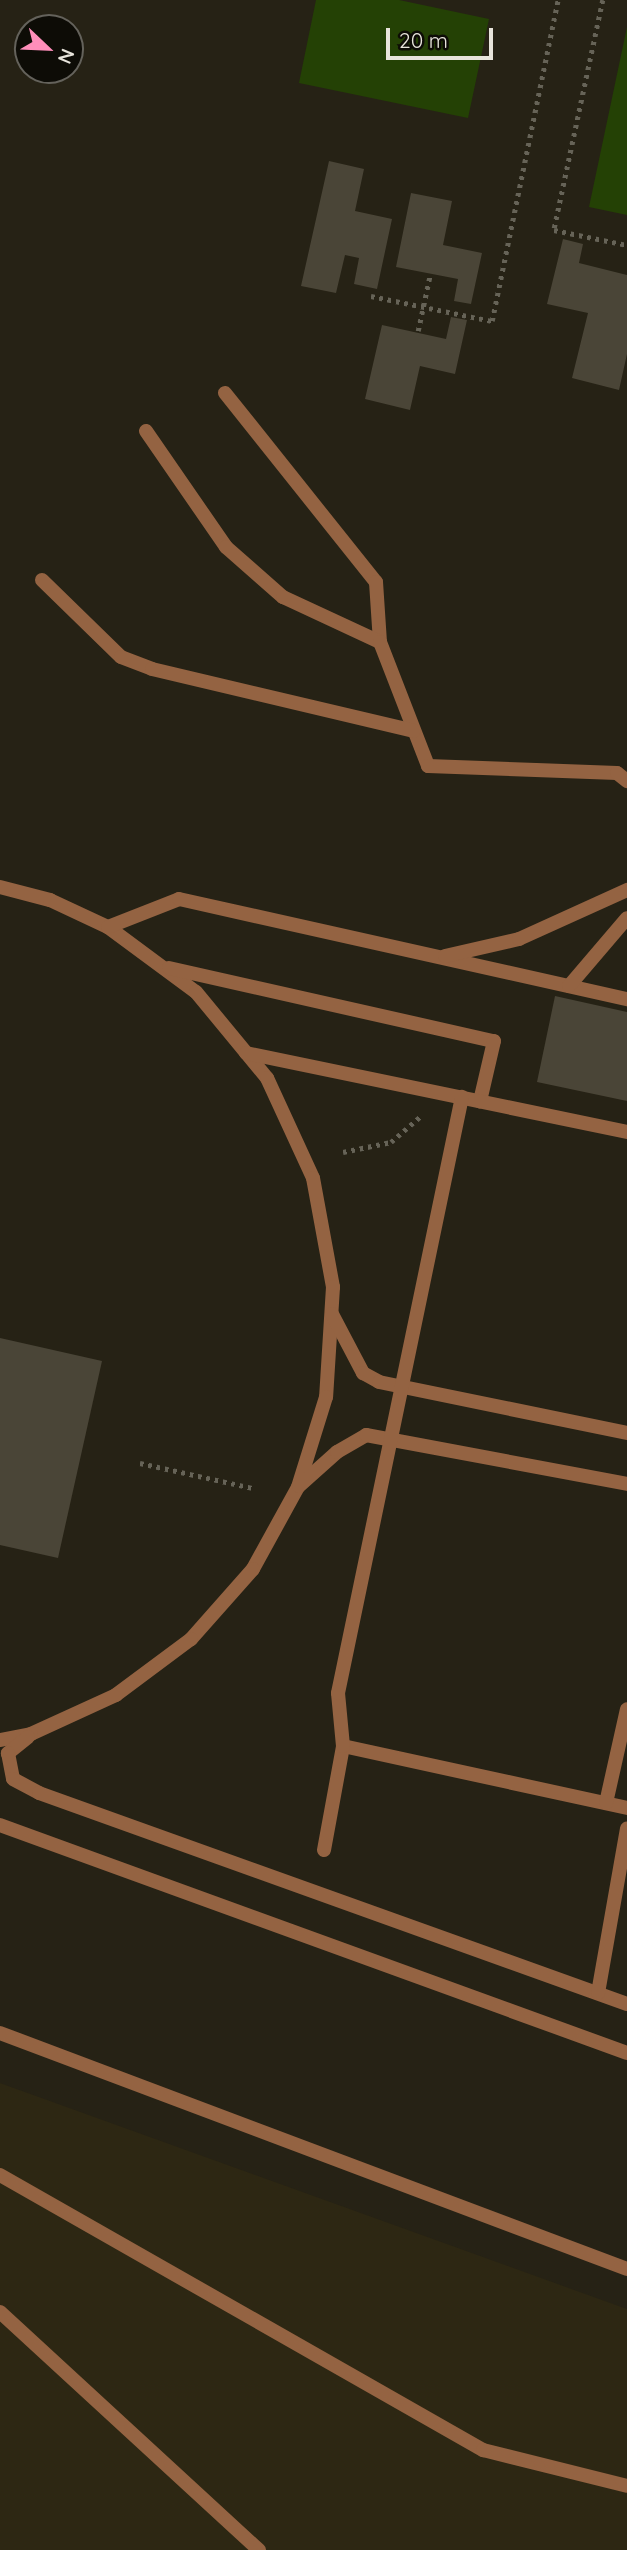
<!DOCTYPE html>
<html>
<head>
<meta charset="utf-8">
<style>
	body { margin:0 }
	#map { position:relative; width:627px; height:2550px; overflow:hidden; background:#262215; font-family:Quicksand,sans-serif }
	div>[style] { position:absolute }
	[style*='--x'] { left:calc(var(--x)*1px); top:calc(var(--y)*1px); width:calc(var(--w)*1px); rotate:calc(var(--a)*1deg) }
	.built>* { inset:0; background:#2d2713 }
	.green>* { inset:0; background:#244105 }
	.building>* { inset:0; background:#4a4537 }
	.path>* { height:4.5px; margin-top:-2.25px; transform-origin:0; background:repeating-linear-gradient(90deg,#666357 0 3.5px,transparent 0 8.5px) }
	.lane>* { height:14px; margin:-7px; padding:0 7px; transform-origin:7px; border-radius:7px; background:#946342 }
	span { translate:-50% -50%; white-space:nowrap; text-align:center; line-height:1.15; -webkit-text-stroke:5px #0d0c06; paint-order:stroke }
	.north { position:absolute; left:14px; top:14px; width:70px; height:70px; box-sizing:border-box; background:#0d0c06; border:2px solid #64625b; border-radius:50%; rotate:113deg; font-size:19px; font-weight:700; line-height:28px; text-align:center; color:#e7e4db }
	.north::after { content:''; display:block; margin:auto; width:24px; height:32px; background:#ff8eba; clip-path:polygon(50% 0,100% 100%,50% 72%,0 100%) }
	.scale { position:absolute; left:386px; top:28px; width:107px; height:32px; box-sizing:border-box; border:4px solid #e7e4db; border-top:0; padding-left:9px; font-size:21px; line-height:24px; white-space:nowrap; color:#e7e4db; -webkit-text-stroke:5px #0d0c06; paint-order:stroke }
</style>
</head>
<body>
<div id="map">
	<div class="built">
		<div style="clip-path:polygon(0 2083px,627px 2309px,627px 2550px,0 2550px)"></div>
	</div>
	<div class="green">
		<div style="clip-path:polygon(316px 0,399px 0,489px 19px,468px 118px,299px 83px)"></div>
		<div style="clip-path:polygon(627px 27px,627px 215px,589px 207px)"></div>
	</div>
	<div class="building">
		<div style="clip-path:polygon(329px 161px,364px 169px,355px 211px,392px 219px,377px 289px,354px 284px,359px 258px,345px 255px,336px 293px,301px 286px)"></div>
		<div style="clip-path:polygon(411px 193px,452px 201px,443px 245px,482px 253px,471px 304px,454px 301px,458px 279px,396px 267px)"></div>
		<div style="clip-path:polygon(563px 239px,583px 244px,579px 263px,627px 275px,627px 354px,619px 390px,572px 378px,588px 313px,547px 304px)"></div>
		<div style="clip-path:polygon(451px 317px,467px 320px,455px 374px,420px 366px,410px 410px,365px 399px,382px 325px,446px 339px)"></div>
		<div style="clip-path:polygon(555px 996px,627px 1012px,627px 1101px,537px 1082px)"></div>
		<div style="clip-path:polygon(0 1338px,102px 1361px,58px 1558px,0 1545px)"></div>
	</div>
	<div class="path">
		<div style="--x:603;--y:0;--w:235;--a:102"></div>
		<div style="--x:554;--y:230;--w:75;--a:11.6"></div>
		<div style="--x:371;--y:296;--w:124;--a:11.7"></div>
		<div style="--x:492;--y:321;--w:328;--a:-78.4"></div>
		<div style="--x:418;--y:331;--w:57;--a:-77.9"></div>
		<div style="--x:343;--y:1152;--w:49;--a:-11.8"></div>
		<div style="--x:391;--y:1142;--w:40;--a:-41"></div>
		<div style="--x:140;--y:1463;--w:116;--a:12.5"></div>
	</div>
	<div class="lane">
		<div style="--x:225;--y:393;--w:242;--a:51.4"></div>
		<div style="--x:376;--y:582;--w:60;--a:86.2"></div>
		<div style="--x:146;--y:431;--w:141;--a:55.4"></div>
		<div style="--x:226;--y:547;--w:76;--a:41.3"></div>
		<div style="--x:283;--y:597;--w:107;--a:24.9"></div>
		<div style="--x:380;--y:642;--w:133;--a:68.8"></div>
		<div style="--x:428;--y:766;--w:189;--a:2.1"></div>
		<div style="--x:617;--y:773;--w:13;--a:39"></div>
		<div style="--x:42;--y:580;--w:110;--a:44.3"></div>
		<div style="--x:121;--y:657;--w:33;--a:21"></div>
		<div style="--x:152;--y:669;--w:269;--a:13.3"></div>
		<div style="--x:0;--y:887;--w:52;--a:14.6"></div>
		<div style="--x:50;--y:900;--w:64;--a:25"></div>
		<div style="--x:108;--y:927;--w:109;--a:36.5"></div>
		<div style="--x:196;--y:992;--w:112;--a:50.5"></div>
		<div style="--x:267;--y:1078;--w:110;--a:65.3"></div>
		<div style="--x:313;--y:1178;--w:111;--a:79.6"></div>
		<div style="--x:333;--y:1287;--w:110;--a:93.6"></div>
		<div style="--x:326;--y:1397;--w:94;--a:107.3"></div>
		<div style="--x:298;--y:1487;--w:94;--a:118.8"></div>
		<div style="--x:253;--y:1569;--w:94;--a:131.5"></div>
		<div style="--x:191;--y:1639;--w:94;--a:143.3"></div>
		<div style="--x:116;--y:1695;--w:94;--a:155.4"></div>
		<div style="--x:31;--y:1734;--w:32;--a:169"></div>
		<div style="--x:108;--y:927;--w:76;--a:-21.5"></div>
		<div style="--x:179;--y:899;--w:459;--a:12.6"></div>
		<div style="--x:445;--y:956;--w:76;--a:-12.9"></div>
		<div style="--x:519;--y:939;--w:119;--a:-24.4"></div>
		<div style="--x:169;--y:968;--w:333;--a:12.7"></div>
		<div style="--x:494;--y:1041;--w:62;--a:103.1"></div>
		<div style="--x:569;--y:986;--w:89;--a:-49.5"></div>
		<div style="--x:246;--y:1053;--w:389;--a:11.7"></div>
		<div style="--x:332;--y:1314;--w:67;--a:62.3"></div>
		<div style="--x:363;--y:1373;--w:18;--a:29"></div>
		<div style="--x:379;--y:1382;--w:253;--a:11.6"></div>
		<div style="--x:299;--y:1486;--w:51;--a:-41.8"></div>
		<div style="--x:337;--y:1452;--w:34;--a:-30"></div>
		<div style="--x:366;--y:1435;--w:266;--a:10.6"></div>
		<div style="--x:28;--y:1737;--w:26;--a:141"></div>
		<div style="--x:8;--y:1753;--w:26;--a:79"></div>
		<div style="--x:13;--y:1779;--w:30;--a:28"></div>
		<div style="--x:39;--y:1793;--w:625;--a:19.74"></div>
		<div style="--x:343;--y:1746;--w:291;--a:12.3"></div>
		<div style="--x:606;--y:1803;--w:96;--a:-77.4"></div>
		<div style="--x:0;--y:1825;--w:667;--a:19.98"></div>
		<div style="--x:324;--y:1850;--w:106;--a:-79.6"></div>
		<div style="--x:343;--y:1746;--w:53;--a:-95.4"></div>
		<div style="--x:338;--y:1693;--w:609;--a:-78.25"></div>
		<div style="--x:598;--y:1993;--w:167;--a:-80"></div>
		<div style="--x:0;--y:2033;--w:670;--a:20.63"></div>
		<div style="--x:0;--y:2175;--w:556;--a:29.66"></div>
		<div style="--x:483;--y:2450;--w:148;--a:14"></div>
		<div style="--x:0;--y:2312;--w:352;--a:42.6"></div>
	</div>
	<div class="north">N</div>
	<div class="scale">20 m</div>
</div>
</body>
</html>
